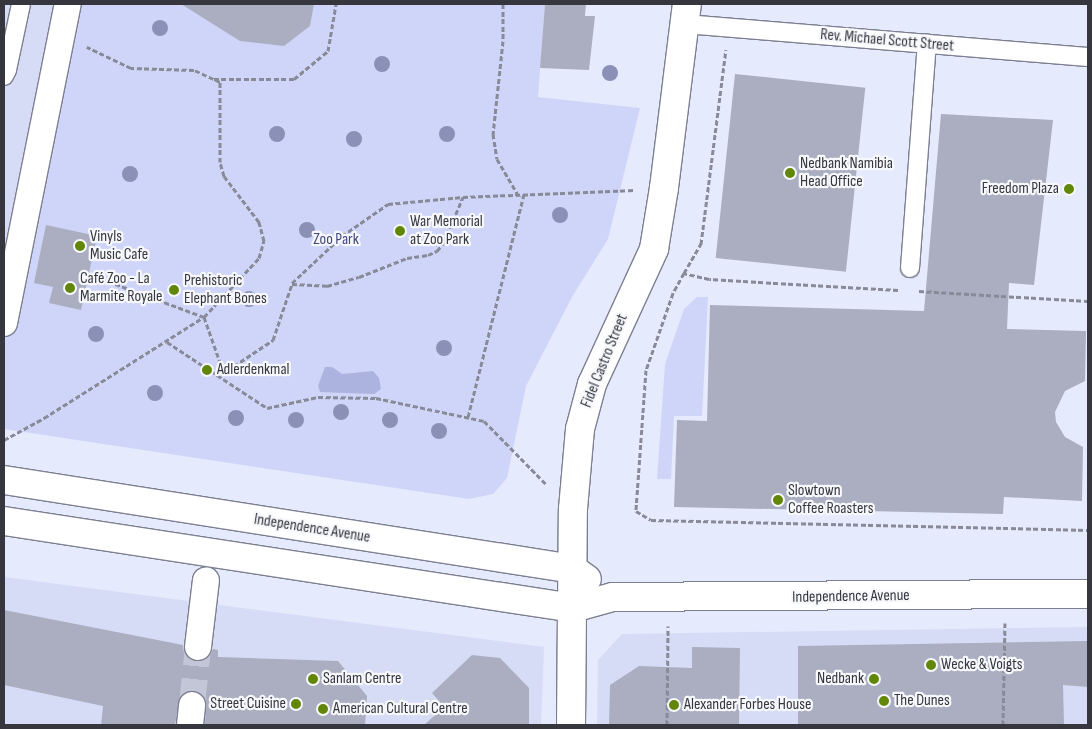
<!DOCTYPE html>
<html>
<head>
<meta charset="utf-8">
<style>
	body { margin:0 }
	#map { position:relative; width:1092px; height:729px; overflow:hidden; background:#e6eafd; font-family:"Sofia Sans Condensed",sans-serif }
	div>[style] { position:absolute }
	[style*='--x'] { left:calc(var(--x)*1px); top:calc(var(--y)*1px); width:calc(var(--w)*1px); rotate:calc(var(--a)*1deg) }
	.built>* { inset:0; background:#d6dcf5 }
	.green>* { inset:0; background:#ced5f8 }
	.water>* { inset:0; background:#abb3de }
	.building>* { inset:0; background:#aaaec0; transform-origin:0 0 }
	.pedestrian-tunnel>* { height:26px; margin-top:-13px; transform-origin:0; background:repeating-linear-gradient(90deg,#c3c6d7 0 26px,transparent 0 39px) }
	.path>* { height:3px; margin-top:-1.5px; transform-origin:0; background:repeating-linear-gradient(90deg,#888a97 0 5px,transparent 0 7.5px) }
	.roads { filter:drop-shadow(1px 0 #7c7f90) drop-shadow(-1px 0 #7c7f90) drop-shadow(0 1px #7c7f90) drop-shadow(0 -1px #7c7f90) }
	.service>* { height:18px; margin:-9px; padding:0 9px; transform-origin:9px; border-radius:9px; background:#fff }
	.pedestrian>* { height:26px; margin:-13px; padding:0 13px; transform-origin:13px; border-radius:13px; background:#fff }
	.secondary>* { height:28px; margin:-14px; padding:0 14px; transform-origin:14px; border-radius:14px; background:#fff }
	.trees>* { width:16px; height:16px; margin:-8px; border-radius:50%; background:#8b90b7 }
	.dots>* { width:14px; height:14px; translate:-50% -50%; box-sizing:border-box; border:2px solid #f7f8fc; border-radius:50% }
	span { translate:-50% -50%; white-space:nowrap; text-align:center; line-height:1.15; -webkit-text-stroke:4.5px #f7f8fc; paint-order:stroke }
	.street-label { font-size:16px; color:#36373e }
	.poi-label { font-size:16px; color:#36373e }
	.left { translate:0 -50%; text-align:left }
	.right { translate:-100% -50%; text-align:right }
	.park-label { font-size:16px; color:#40467e }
	.frame { position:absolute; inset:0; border:5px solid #36373e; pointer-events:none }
</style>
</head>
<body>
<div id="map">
	<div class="built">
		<div style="clip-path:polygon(4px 4px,68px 4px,4px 322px)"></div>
		<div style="clip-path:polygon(4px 577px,544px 647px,541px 725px,4px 725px)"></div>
		<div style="clip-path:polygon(1088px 627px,1088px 725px,597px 725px,598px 660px,622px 634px)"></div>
	</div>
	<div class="green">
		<div style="clip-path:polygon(68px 4px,545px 4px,538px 97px,640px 108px,608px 239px,572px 297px,526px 386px,507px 478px,493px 494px,469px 499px,4px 429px,4px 324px)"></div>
		<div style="clip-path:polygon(697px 297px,708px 297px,702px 416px,674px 416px,671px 479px,657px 479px,665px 364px,684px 309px)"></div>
	</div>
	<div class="water">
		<div style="clip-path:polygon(325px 367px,332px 367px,342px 374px,373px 371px,379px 378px,381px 389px,374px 394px,320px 392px,318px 386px)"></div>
	</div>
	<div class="building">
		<div style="clip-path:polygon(181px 4px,314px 4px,310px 26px,284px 46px,240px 41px)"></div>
		<div style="clip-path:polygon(545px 4px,586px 4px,585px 16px,595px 16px,589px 70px,540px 68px)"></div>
		<div style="left:735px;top:74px;width:131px;height:185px;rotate:6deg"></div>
		<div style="clip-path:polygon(941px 114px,1053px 120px,1034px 285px,1009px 283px,1007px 329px,1086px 331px,1085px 381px,1065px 391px,1055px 412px,1056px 422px,1065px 437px,1083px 447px,1082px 501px,1004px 497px,1003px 514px,674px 507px,677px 420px,707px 421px,710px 305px,924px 311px)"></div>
		<div style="clip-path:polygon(46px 225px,97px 236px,81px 310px,49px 303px,53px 287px,34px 283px)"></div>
		<div style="clip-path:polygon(4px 610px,183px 645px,184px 653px,189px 659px,196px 662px,204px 661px,210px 656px,213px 649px,218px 650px,218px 657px,338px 661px,367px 696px,365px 725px,205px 725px,206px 699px,201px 693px,193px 690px,185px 692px,180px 697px,175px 725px,101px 725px,103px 706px,4px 685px)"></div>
		<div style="clip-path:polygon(1088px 641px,1088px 687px,1063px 685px,1064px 725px,798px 725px,798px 646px)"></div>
		<div style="clip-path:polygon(692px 647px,740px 648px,739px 725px,609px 725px,610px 685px,639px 666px,692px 668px)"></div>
		<div style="clip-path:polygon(472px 655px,500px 658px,529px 688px,529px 725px,424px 725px,444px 707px,432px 693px)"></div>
	</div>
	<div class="pedestrian-tunnel">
		<div style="--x:192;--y:705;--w:58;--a:-84.1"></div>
	</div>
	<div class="path">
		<div style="--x:503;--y:4;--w:37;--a:90"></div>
		<div style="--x:503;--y:41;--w:94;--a:96.1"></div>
		<div style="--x:493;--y:134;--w:25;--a:81"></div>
		<div style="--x:497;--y:159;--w:42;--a:59.7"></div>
		<div style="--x:214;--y:79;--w:80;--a:0"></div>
		<div style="--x:294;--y:79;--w:44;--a:-39.5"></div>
		<div style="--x:328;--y:51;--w:48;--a:-80.3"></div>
		<div style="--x:684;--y:273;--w:34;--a:-60"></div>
		<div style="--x:701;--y:244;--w:196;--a:-82.7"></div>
		<div style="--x:94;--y:276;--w:117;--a:20.4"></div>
		<div style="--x:204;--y:317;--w:51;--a:70.5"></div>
		<div style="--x:221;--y:365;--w:13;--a:4"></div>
		<div style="--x:234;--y:366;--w:47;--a:-33.7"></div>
		<div style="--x:273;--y:340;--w:59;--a:-71.3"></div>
		<div style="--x:292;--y:284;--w:35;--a:3"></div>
		<div style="--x:327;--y:286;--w:33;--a:-16"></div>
		<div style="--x:359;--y:277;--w:52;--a:-21.6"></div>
		<div style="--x:407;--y:258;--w:21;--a:-8"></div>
		<div style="--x:428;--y:255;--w:10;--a:-24"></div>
		<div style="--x:437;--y:251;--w:11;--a:-52"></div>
		<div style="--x:444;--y:242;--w:49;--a:-67.1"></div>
		<div style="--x:463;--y:197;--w:172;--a:-2.3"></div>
		<div style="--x:292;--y:283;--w:69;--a:-43.2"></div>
		<div style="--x:342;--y:236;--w:56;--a:-34.8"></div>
		<div style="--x:388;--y:204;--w:75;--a:-5.3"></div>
		<div style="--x:898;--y:290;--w:189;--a:-176.7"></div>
		<div style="--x:709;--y:279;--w:26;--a:-167"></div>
		<div style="--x:684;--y:273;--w:23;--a:119"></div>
		<div style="--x:673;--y:293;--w:82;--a:109.3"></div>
		<div style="--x:646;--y:370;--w:141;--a:94.1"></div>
		<div style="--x:636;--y:511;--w:17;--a:31"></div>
		<div style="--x:651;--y:520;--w:437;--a:1.3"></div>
		<div style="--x:919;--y:291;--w:169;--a:3.4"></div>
		<div style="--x:167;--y:342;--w:120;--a:33.4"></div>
		<div style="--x:267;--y:408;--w:52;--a:-12.2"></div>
		<div style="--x:318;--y:397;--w:58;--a:1"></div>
		<div style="--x:376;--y:398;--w:110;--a:12"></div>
		<div style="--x:484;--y:421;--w:88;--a:45.5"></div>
		<div style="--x:468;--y:417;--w:230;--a:-75.9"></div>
		<div style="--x:4;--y:440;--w:46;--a:-28.8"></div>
		<div style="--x:44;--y:418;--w:189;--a:-32.3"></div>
		<div style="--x:204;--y:317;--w:81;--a:-47"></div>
		<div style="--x:259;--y:258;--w:18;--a:-74"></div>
		<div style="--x:264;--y:241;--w:20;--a:-105"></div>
		<div style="--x:259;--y:222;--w:58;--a:-127.3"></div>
		<div style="--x:224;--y:176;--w:15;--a:-106"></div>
		<div style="--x:220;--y:162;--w:80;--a:-90"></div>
		<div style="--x:220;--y:82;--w:29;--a:-155"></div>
		<div style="--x:194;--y:70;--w:63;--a:-178.2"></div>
		<div style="--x:131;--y:68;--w:49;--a:-154.5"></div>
		<div style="--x:667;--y:725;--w:99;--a:-89.4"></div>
		<div style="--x:1003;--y:725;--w:102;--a:-88.9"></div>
	</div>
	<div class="roads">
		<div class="service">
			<div style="--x:685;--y:24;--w:404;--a:4.7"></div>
			<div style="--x:4;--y:76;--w:7;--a:-63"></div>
			<div style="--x:7;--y:70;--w:67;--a:-78"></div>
			<div style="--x:910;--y:268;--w:225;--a:-85.7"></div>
		</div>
		<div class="pedestrian">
			<div style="--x:4;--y:323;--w:325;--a:-78.7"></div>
			<div style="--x:198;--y:647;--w:67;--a:-83.2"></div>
			<div style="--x:190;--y:725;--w:20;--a:-84"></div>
		</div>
		<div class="secondary">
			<div style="--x:4;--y:480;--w:576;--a:8.89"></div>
			<div style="--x:573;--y:569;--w:17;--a:36"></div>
			<div style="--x:4;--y:521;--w:576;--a:8.69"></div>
			<div style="--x:573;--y:608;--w:41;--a:-15.4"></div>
			<div style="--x:613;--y:597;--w:475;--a:-0.4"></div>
			<div style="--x:571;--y:725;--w:216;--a:-89.5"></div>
			<div style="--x:573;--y:509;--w:80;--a:-85"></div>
			<div style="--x:580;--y:429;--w:47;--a:-75.1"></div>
			<div style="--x:592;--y:384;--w:149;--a:-65.3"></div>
			<div style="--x:654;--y:249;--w:62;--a:-80.7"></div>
			<div style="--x:664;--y:188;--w:185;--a:-82.9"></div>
		</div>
	</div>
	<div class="trees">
		<div style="left:160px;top:28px"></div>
		<div style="left:382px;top:64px"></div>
		<div style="left:610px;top:73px"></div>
		<div style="left:277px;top:134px"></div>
		<div style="left:447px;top:134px"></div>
		<div style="left:354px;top:139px"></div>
		<div style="left:130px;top:174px"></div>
		<div style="left:560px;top:215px"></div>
		<div style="left:307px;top:230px"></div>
		<div style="left:249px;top:299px"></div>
		<div style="left:96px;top:334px"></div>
		<div style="left:444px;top:348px"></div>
		<div style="left:155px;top:393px"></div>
		<div style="left:341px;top:412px"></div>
		<div style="left:236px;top:418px"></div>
		<div style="left:296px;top:420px"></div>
		<div style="left:390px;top:420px"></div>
		<div style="left:439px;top:431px"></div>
	</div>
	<div class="dots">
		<div style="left:790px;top:173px;background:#628608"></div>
		<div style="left:1069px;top:189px;background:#628608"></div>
		<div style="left:400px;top:231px;background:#628608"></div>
		<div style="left:80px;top:246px;background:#628608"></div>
		<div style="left:70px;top:288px;background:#628608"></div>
		<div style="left:174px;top:290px;background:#628608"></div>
		<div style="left:207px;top:370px;background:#628608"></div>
		<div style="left:778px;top:500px;background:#628608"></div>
		<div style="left:931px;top:665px;background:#628608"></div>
		<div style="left:313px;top:679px;background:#628608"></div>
		<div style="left:874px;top:679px;background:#628608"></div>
		<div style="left:884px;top:701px;background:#628608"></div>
		<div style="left:296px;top:704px;background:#628608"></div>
		<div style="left:674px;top:705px;background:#628608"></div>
		<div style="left:323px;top:709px;background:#628608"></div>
	</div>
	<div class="street-label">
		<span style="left:887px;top:41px;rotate:5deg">Rev. Michael Scott Street</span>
		<span style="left:605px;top:361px;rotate:-68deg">Fidel Castro Street</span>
		<span style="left:312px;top:529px;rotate:9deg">Independence Avenue</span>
		<span style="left:851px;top:597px;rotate:-1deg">Independence Avenue</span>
	</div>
	<div class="poi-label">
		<span class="left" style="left:800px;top:173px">Nedbank Namibia<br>Head Office</span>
		<span class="right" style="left:1059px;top:189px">Freedom Plaza</span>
		<span class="left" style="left:410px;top:231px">War Memorial<br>at Zoo Park</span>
		<span class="left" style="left:90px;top:246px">Vinyls<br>Music Cafe</span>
		<span class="left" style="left:80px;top:288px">Café Zoo - La<br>Marmite Royale</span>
		<span class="left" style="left:184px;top:290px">Prehistoric<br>Elephant Bones</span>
		<span class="left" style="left:217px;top:370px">Adlerdenkmal</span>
		<span class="left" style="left:788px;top:500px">Slowtown<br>Coffee Roasters</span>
		<span class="left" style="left:941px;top:665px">Wecke &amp; Voigts</span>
		<span class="left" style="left:323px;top:679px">Sanlam Centre</span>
		<span class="right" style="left:864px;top:679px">Nedbank</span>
		<span class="left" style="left:894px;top:701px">The Dunes</span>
		<span class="right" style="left:286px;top:704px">Street Cuisine</span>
		<span class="left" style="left:684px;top:705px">Alexander Forbes House</span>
		<span class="left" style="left:333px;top:709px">American Cultural Centre</span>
	</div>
	<div class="park-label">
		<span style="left:336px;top:240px">Zoo Park</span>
	</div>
	<div class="frame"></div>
</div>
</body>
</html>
